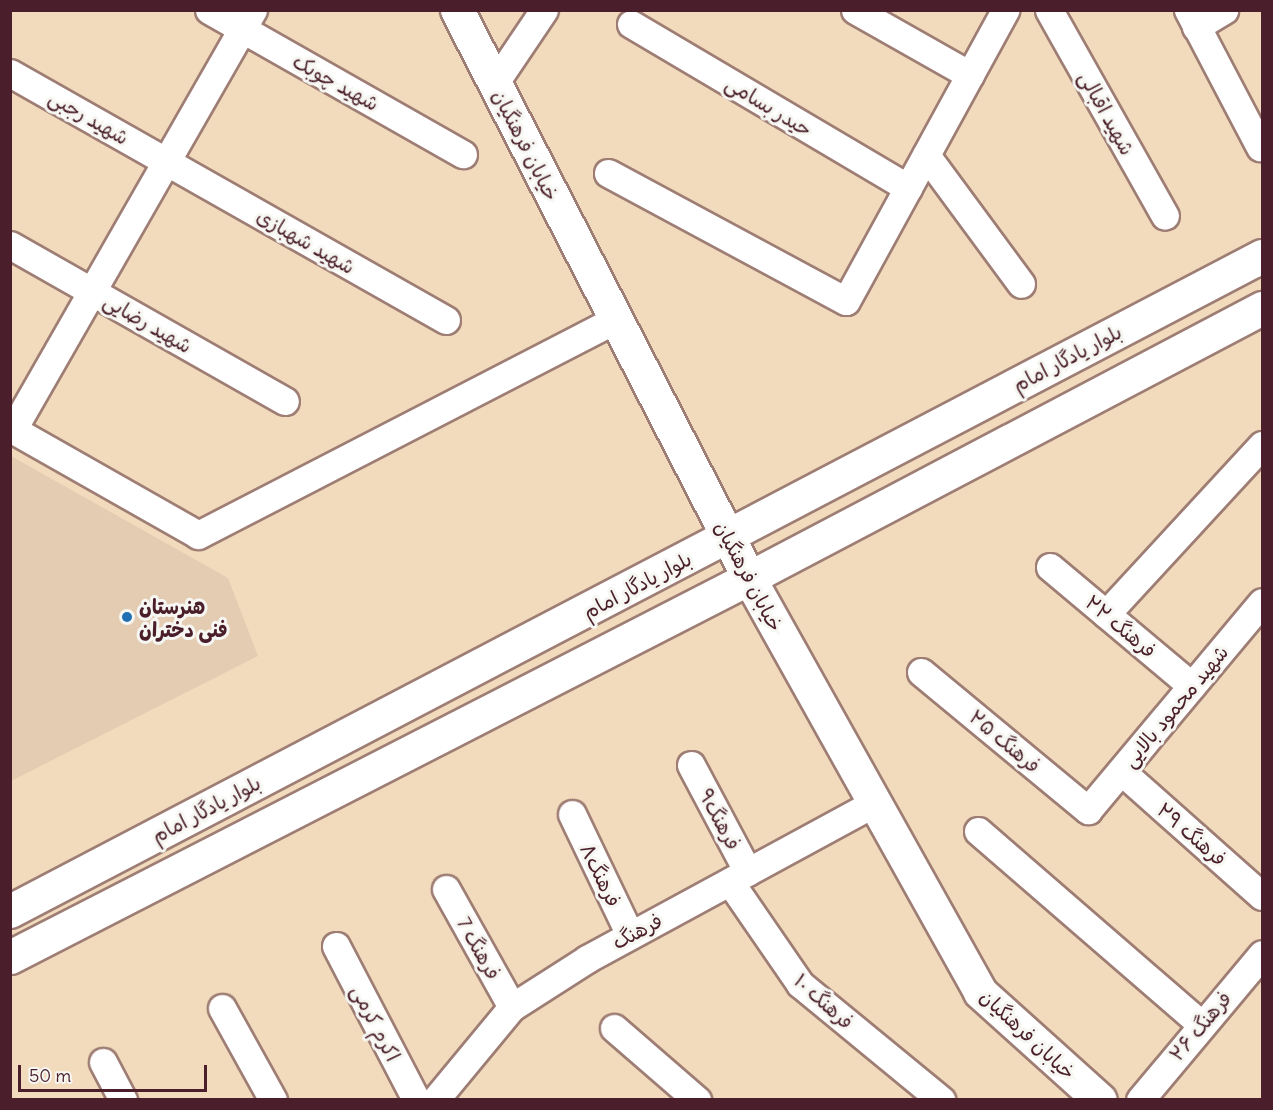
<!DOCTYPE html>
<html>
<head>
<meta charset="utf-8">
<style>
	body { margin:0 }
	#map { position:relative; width:1273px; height:1110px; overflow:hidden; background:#f2dbbc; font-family:Delius,"Playpen Sans Arabic",sans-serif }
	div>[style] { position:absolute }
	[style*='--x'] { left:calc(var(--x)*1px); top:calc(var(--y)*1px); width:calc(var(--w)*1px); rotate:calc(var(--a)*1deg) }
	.built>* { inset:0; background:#e3ccb2 }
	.roads { filter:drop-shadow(2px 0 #9e7d74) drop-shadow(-2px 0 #9e7d74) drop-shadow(0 2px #9e7d74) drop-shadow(0 -2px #9e7d74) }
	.street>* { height:27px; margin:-13.5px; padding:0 13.5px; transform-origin:13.5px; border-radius:13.5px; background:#fff }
	.secondary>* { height:33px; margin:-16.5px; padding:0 16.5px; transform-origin:16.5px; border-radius:16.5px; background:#fff }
	.dots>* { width:16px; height:16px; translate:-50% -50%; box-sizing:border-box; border:3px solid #f6f6f2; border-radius:50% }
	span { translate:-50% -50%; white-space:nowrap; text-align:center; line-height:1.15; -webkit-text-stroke:6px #f6f6f2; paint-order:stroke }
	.street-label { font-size:20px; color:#4a1f2b }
	.poi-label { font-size:20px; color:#4a1f2b; font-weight:700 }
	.left { translate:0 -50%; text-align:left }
	.frame { position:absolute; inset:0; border:12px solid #4a1f2b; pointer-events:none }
	.scale { position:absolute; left:18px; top:1065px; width:189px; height:27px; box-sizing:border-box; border:3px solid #4a1f2b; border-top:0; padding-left:8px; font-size:18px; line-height:21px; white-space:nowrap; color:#4a1f2b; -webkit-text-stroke:4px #f6f6f2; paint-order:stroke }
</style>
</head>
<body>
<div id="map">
	<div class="built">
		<div style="clip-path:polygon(11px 456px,228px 578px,258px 656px,11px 781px)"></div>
	</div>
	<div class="roads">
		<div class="street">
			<div style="--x:209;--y:10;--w:292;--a:29.6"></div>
			<div style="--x:855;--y:10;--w:132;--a:29.5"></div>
			<div style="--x:1049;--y:10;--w:236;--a:60.6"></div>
			<div style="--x:1188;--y:10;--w:155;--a:62.3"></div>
			<div style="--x:631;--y:24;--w:322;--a:30.6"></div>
			<div style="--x:1196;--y:27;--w:33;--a:-31"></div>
			<div style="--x:10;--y:73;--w:501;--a:29.53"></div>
			<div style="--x:494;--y:84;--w:89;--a:-56"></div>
			<div style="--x:926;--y:155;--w:160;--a:53.6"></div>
			<div style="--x:608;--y:173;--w:270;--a:28.3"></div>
			<div style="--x:846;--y:301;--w:332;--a:-61.3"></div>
			<div style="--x:10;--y:245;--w:316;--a:29.6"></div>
			<div style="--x:10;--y:428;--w:216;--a:29.6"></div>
			<div style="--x:198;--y:535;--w:471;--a:-27.3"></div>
			<div style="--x:13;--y:429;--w:483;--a:-60.2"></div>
			<div style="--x:1050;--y:567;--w:185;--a:40"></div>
			<div style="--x:1106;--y:614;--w:230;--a:-47.3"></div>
			<div style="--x:921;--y:672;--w:217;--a:39.6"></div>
			<div style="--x:1088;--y:810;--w:271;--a:-50.1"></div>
			<div style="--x:691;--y:765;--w:121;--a:62"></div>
			<div style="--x:1121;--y:771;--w:188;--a:41.6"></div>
			<div style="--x:572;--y:814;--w:134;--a:64.4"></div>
			<div style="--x:978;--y:831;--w:295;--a:40.9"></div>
			<div style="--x:730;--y:882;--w:124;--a:55.5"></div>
			<div style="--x:800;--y:984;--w:183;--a:39.4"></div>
			<div style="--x:446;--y:889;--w:135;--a:60.8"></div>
			<div style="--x:336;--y:946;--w:174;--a:62.5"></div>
			<div style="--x:222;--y:1008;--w:105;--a:61"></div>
			<div style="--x:614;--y:1028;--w:110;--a:40.9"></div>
			<div style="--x:103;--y:1062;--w:43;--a:62.2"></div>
			<div style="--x:435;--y:1100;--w:121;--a:-50.4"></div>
			<div style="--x:512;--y:1007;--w:89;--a:-32.6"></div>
			<div style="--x:587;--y:959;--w:324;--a:-28.5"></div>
			<div style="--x:1140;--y:1100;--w:190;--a:-50.1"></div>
		</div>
		<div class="secondary">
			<div style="--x:457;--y:10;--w:639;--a:62.79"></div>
			<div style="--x:749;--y:578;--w:474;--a:60.8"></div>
			<div style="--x:980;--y:992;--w:161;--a:42"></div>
			<div style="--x:10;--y:911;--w:1413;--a:-27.62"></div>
			<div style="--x:10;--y:957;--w:831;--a:-27.15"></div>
			<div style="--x:749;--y:578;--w:580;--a:-27.76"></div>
		</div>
	</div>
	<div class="dots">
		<div style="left:127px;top:617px;background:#1f6fb2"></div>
	</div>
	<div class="street-label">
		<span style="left:336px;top:82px;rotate:29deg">شهید چوبک</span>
		<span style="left:769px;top:106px;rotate:31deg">حیدر بسامی</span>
		<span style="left:1107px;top:113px;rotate:61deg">شهید اقبالی</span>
		<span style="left:89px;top:117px;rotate:30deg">شهید رجبی</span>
		<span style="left:526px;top:145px;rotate:63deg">خیابان فرهنگیان</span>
		<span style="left:306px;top:241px;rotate:30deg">شهید شهبازی</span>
		<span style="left:148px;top:323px;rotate:30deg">شهید رضایی</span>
		<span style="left:1067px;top:358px;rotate:-28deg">بلوار یادگار امام</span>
		<span style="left:749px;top:576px;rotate:62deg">خیابان فرهنگیان</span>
		<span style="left:637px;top:585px;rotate:-28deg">بلوار یادگار امام</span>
		<span style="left:1121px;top:626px;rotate:40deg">فرهنگ ۲۲</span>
		<span style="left:1175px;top:706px;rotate:-50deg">شهید محمود بالایی</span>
		<span style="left:1005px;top:741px;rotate:40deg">فرهنگ ۲۵</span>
		<span style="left:206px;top:809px;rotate:-28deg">بلوار یادگار امام</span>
		<span style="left:720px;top:819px;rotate:62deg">فرهنگ۹</span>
		<span style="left:1192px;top:834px;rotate:41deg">فرهنگ ۲۹</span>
		<span style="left:601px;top:875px;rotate:64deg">فرهنگ۸</span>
		<span style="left:637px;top:931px;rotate:-28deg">فرهنگ</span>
		<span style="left:479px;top:948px;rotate:61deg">فرهنگ 7</span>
		<span style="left:824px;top:1001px;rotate:42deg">فرهنگ ۱۰</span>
		<span style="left:376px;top:1023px;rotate:63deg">اکرم کرمی</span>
		<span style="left:1200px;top:1026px;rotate:-50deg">فرهنگ ۲۶</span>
		<span style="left:1028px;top:1034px;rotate:43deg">خیابان فرهنگیان</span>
	</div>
	<div class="poi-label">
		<span class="left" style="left:139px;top:618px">هنرستان<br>فنی دختران</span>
	</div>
	<div class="frame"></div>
	<div class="scale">50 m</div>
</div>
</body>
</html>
